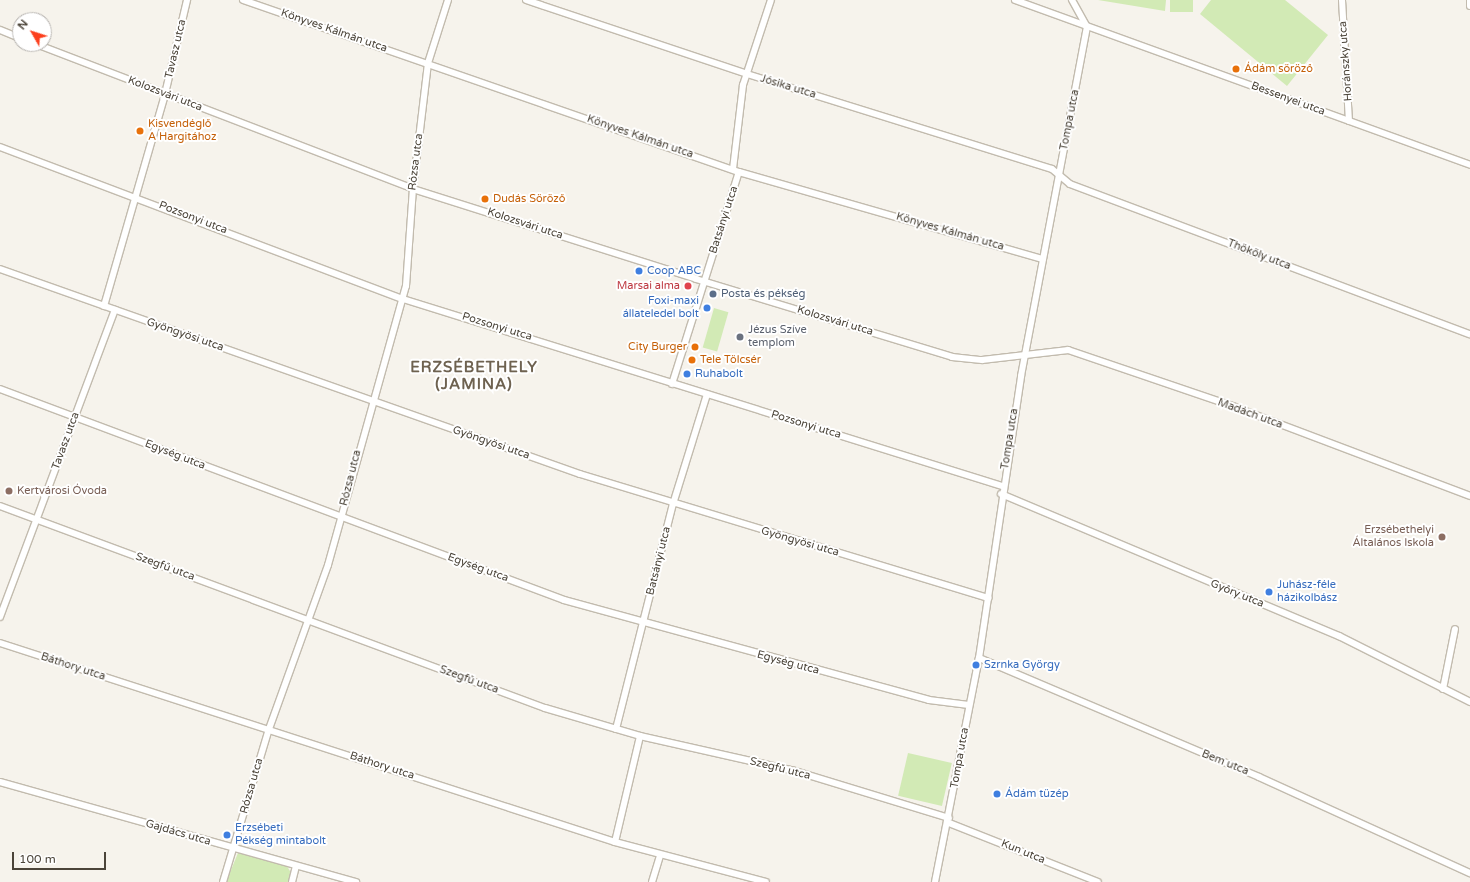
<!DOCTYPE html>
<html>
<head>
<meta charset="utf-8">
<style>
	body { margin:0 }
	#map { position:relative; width:1470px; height:882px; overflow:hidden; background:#f6f3ec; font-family:"Varela Round",sans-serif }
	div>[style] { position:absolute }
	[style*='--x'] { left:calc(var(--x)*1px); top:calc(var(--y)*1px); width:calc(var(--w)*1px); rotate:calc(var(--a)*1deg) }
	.green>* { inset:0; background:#d2eab5; transform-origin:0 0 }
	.roads { filter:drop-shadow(1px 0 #c2bbae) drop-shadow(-1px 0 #c2bbae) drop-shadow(0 1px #c2bbae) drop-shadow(0 -1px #c2bbae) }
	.minor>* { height:6px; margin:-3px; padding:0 3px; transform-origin:3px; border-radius:3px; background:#fff }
	.dots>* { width:11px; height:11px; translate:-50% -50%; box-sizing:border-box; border:2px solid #fff; border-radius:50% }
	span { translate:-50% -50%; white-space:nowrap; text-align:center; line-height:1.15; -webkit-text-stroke:4px #fff; paint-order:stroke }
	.street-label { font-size:11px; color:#4b4439 }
	.food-label { font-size:11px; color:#c56008 }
	.left { translate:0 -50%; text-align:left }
	.right { translate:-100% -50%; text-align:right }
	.shop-label { font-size:11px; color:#366cbe }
	.health-label { font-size:11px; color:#be3a42 }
	.service-label { font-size:11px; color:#4e5e75 }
	.worship-label { font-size:11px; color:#5b616d }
	.education-label { font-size:11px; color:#785e54 }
	.district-label { font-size:15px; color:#6e6250; font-weight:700; letter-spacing:1px }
	.north { position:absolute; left:12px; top:12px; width:40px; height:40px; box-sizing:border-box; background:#fff; border:1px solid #b7b4b0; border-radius:50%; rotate:309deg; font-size:11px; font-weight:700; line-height:16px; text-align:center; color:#4b4439 }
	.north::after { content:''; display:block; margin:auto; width:14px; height:18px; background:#fc3f1d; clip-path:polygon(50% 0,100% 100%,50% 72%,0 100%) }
	.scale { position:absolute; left:12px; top:852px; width:94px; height:18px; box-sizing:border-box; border:2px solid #4b4439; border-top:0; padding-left:5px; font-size:12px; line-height:14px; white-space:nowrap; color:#4b4439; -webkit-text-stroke:3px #fff; paint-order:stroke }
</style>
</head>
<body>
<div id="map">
	<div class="green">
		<div style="clip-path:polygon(1098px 0,1166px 0,1165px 11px)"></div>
		<div style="left:1170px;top:0;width:23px;height:12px"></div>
		<div style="clip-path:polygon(1211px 0,1285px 0,1328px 35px,1287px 86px,1200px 14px)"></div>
		<div style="left:714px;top:308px;width:15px;height:41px;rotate:16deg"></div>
		<div style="left:908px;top:753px;width:45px;height:44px;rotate:13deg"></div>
		<div style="clip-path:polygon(238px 853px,287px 866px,291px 873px,288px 882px,226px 882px)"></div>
	</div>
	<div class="roads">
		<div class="minor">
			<div style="--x:243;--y:0;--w:525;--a:19.13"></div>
			<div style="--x:739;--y:172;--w:316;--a:16"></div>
			<div style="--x:526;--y:0;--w:233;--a:18.5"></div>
			<div style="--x:747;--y:74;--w:319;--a:17.3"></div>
			<div style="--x:1052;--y:169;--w:23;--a:40"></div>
			<div style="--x:1070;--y:184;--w:427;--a:20.6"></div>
			<div style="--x:1015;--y:0;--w:484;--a:19.9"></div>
			<div style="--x:1342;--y:0;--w:121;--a:86.7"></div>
			<div style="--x:1470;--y:0;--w:6;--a:90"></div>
			<div style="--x:0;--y:30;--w:22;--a:22"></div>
			<div style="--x:36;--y:44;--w:404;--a:21"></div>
			<div style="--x:413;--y:189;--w:297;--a:17.6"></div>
			<div style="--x:696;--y:279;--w:268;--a:16.9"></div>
			<div style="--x:952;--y:357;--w:30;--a:6"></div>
			<div style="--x:982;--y:360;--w:87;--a:-6.6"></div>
			<div style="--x:1068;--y:350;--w:176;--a:18.8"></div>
			<div style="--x:1235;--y:407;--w:251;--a:20.7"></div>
			<div style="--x:0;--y:147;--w:431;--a:20.7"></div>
			<div style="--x:403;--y:299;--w:628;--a:17.34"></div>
			<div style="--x:733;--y:169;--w:85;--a:-83.2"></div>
			<div style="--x:743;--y:85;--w:89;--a:-71.8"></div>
			<div style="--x:0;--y:269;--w:615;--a:19.47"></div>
			<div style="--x:580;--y:474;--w:427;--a:16.9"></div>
			<div style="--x:104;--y:306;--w:221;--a:-73.9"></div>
			<div style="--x:165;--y:94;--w:97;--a:-76.8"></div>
			<div style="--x:672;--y:384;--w:222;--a:-72.5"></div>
			<div style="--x:0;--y:389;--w:602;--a:20.51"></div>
			<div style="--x:564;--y:600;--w:378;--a:15.3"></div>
			<div style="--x:929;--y:700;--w:40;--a:7.1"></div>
			<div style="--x:1001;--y:494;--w:367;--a:22.8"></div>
			<div style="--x:1339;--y:636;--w:147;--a:26.7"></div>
			<div style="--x:0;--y:506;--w:581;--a:20.34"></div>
			<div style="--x:545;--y:708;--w:99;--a:16.4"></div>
			<div style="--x:640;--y:736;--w:159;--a:12.7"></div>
			<div style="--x:795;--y:771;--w:161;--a:17"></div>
			<div style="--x:0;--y:617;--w:328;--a:-69.5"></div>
			<div style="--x:0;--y:643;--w:646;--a:17.93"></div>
			<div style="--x:615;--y:842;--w:156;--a:14.8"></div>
			<div style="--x:979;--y:658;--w:304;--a:23"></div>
			<div style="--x:1259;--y:777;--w:232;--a:24.5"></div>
			<div style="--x:1443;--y:689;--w:61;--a:-78.7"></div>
			<div style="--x:616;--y:729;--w:232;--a:-75.8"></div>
			<div style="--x:673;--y:504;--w:115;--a:-72.8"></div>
			<div style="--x:0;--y:782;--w:370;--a:15.7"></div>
			<div style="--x:949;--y:823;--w:160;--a:21.6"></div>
			<div style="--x:615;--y:842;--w:109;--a:-76.7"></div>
			<div style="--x:223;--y:882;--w:160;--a:-73.3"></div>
			<div style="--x:269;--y:729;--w:174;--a:-70.2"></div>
			<div style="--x:328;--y:565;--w:290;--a:-74.4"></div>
			<div style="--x:406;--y:286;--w:97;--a:-85.9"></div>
			<div style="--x:413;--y:189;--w:127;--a:-83.2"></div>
			<div style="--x:428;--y:63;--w:66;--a:-72.4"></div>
			<div style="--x:292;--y:882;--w:16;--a:-76"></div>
			<div style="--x:652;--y:882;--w:28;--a:-73"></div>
			<div style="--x:935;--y:882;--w:228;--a:-78.9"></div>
			<div style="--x:979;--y:658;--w:285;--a:-81.5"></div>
			<div style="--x:1021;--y:376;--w:355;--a:-79.3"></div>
			<div style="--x:1087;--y:27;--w:31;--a:-119"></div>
		</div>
	</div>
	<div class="dots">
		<div style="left:1236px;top:69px;background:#e8710a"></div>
		<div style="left:140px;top:131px;background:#e8710a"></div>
		<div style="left:485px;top:199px;background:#e8710a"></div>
		<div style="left:639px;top:271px;background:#3f7fe0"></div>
		<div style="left:688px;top:286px;background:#e0444e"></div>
		<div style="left:713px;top:294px;background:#5c6f8a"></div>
		<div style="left:707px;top:308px;background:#3f7fe0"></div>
		<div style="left:740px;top:337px;background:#6b7280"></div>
		<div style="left:695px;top:347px;background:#e8710a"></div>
		<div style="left:692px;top:360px;background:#e8710a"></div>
		<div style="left:687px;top:374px;background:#3f7fe0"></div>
		<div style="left:9px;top:491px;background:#8d6e63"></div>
		<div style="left:1442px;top:537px;background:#8d6e63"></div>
		<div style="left:1269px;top:592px;background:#3f7fe0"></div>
		<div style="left:976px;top:665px;background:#3f7fe0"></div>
		<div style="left:997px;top:794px;background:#3f7fe0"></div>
		<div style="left:227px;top:835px;background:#3f7fe0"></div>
	</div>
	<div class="street-label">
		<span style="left:334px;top:31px;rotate:19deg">Könyves Kálmán utca</span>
		<span style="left:176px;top:49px;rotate:-77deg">Tavasz utca</span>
		<span style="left:1346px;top:61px;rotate:-94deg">Horánszky utca</span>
		<span style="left:788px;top:87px;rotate:17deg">Jósika utca</span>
		<span style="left:165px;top:94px;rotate:21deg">Kolozsvári utca</span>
		<span style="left:1288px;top:99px;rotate:20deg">Bessenyei utca</span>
		<span style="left:1070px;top:120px;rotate:-79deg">Tompa utca</span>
		<span style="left:640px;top:137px;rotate:19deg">Könyves Kálmán utca</span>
		<span style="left:416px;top:162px;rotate:-83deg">Rózsa utca</span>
		<span style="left:193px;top:218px;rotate:21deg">Pozsonyi utca</span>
		<span style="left:724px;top:220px;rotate:-72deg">Batsányi utca</span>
		<span style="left:525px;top:224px;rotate:18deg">Kolozsvári utca</span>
		<span style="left:950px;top:232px;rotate:16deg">Könyves Kálmán utca</span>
		<span style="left:1259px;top:255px;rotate:21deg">Thököly utca</span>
		<span style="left:835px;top:321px;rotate:17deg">Kolozsvári utca</span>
		<span style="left:497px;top:327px;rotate:17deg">Pozsonyi utca</span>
		<span style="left:185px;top:335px;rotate:19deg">Gyöngyösi utca</span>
		<span style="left:1250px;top:414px;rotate:20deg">Madách utca</span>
		<span style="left:806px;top:425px;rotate:17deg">Pozsonyi utca</span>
		<span style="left:1010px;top:439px;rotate:-81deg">Tompa utca</span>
		<span style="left:66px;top:441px;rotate:-70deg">Tavasz utca</span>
		<span style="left:491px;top:443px;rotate:19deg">Gyöngyösi utca</span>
		<span style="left:175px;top:455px;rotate:21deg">Egység utca</span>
		<span style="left:351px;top:478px;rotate:-76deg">Rózsa utca</span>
		<span style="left:800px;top:542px;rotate:16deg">Gyöngyösi utca</span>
		<span style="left:659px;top:561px;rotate:-76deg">Batsányi utca</span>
		<span style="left:165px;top:567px;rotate:20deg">Szegfű utca</span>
		<span style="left:478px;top:568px;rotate:20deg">Egység utca</span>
		<span style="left:1237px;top:594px;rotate:22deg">Győry utca</span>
		<span style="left:788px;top:663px;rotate:15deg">Egység utca</span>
		<span style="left:73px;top:667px;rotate:18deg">Báthory utca</span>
		<span style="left:469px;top:680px;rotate:20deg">Szegfű utca</span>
		<span style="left:960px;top:758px;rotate:-80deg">Tompa utca</span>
		<span style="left:1225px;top:763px;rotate:22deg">Bem utca</span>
		<span style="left:382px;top:766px;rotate:18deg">Báthory utca</span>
		<span style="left:780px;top:769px;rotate:14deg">Szegfű utca</span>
		<span style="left:252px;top:786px;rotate:-74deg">Rózsa utca</span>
		<span style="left:178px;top:833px;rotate:16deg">Gajdács utca</span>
		<span style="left:1023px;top:852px;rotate:22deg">Kun utca</span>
	</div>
	<div class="food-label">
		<span class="left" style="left:1244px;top:69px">Ádám söröző</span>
		<span class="left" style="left:148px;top:131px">Kisvendéglő<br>A Hargitához</span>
		<span class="left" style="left:493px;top:199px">Dudás Söröző</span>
		<span class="right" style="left:687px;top:347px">City Burger</span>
		<span class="left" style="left:700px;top:360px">Tele Tölcsér</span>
	</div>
	<div class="shop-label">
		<span class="left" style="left:647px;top:271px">Coop ABC</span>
		<span class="right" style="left:699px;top:308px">Foxi-maxi<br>állateledel bolt</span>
		<span class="left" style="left:695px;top:374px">Ruhabolt</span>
		<span class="left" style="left:1277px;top:592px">Juhász-féle<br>házikolbász</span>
		<span class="left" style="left:984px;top:665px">Szrnka György</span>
		<span class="left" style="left:1005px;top:794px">Ádám tüzép</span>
		<span class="left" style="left:235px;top:835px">Erzsébeti<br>Pékség mintabolt</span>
	</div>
	<div class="health-label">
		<span class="right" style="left:680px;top:286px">Marsai alma</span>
	</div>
	<div class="service-label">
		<span class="left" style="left:721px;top:294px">Posta és pékség</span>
	</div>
	<div class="worship-label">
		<span class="left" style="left:748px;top:337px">Jézus Szíve<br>templom</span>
	</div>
	<div class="education-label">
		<span class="left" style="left:17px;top:491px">Kertvárosi Óvoda</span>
		<span class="right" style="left:1434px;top:537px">Erzsébethelyi<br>Általános Iskola</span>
	</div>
	<div class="district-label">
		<span style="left:474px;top:376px">ERZSÉBETHELY<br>(JAMINA)</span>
	</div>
	<div class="north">N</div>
	<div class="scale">100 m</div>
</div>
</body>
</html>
